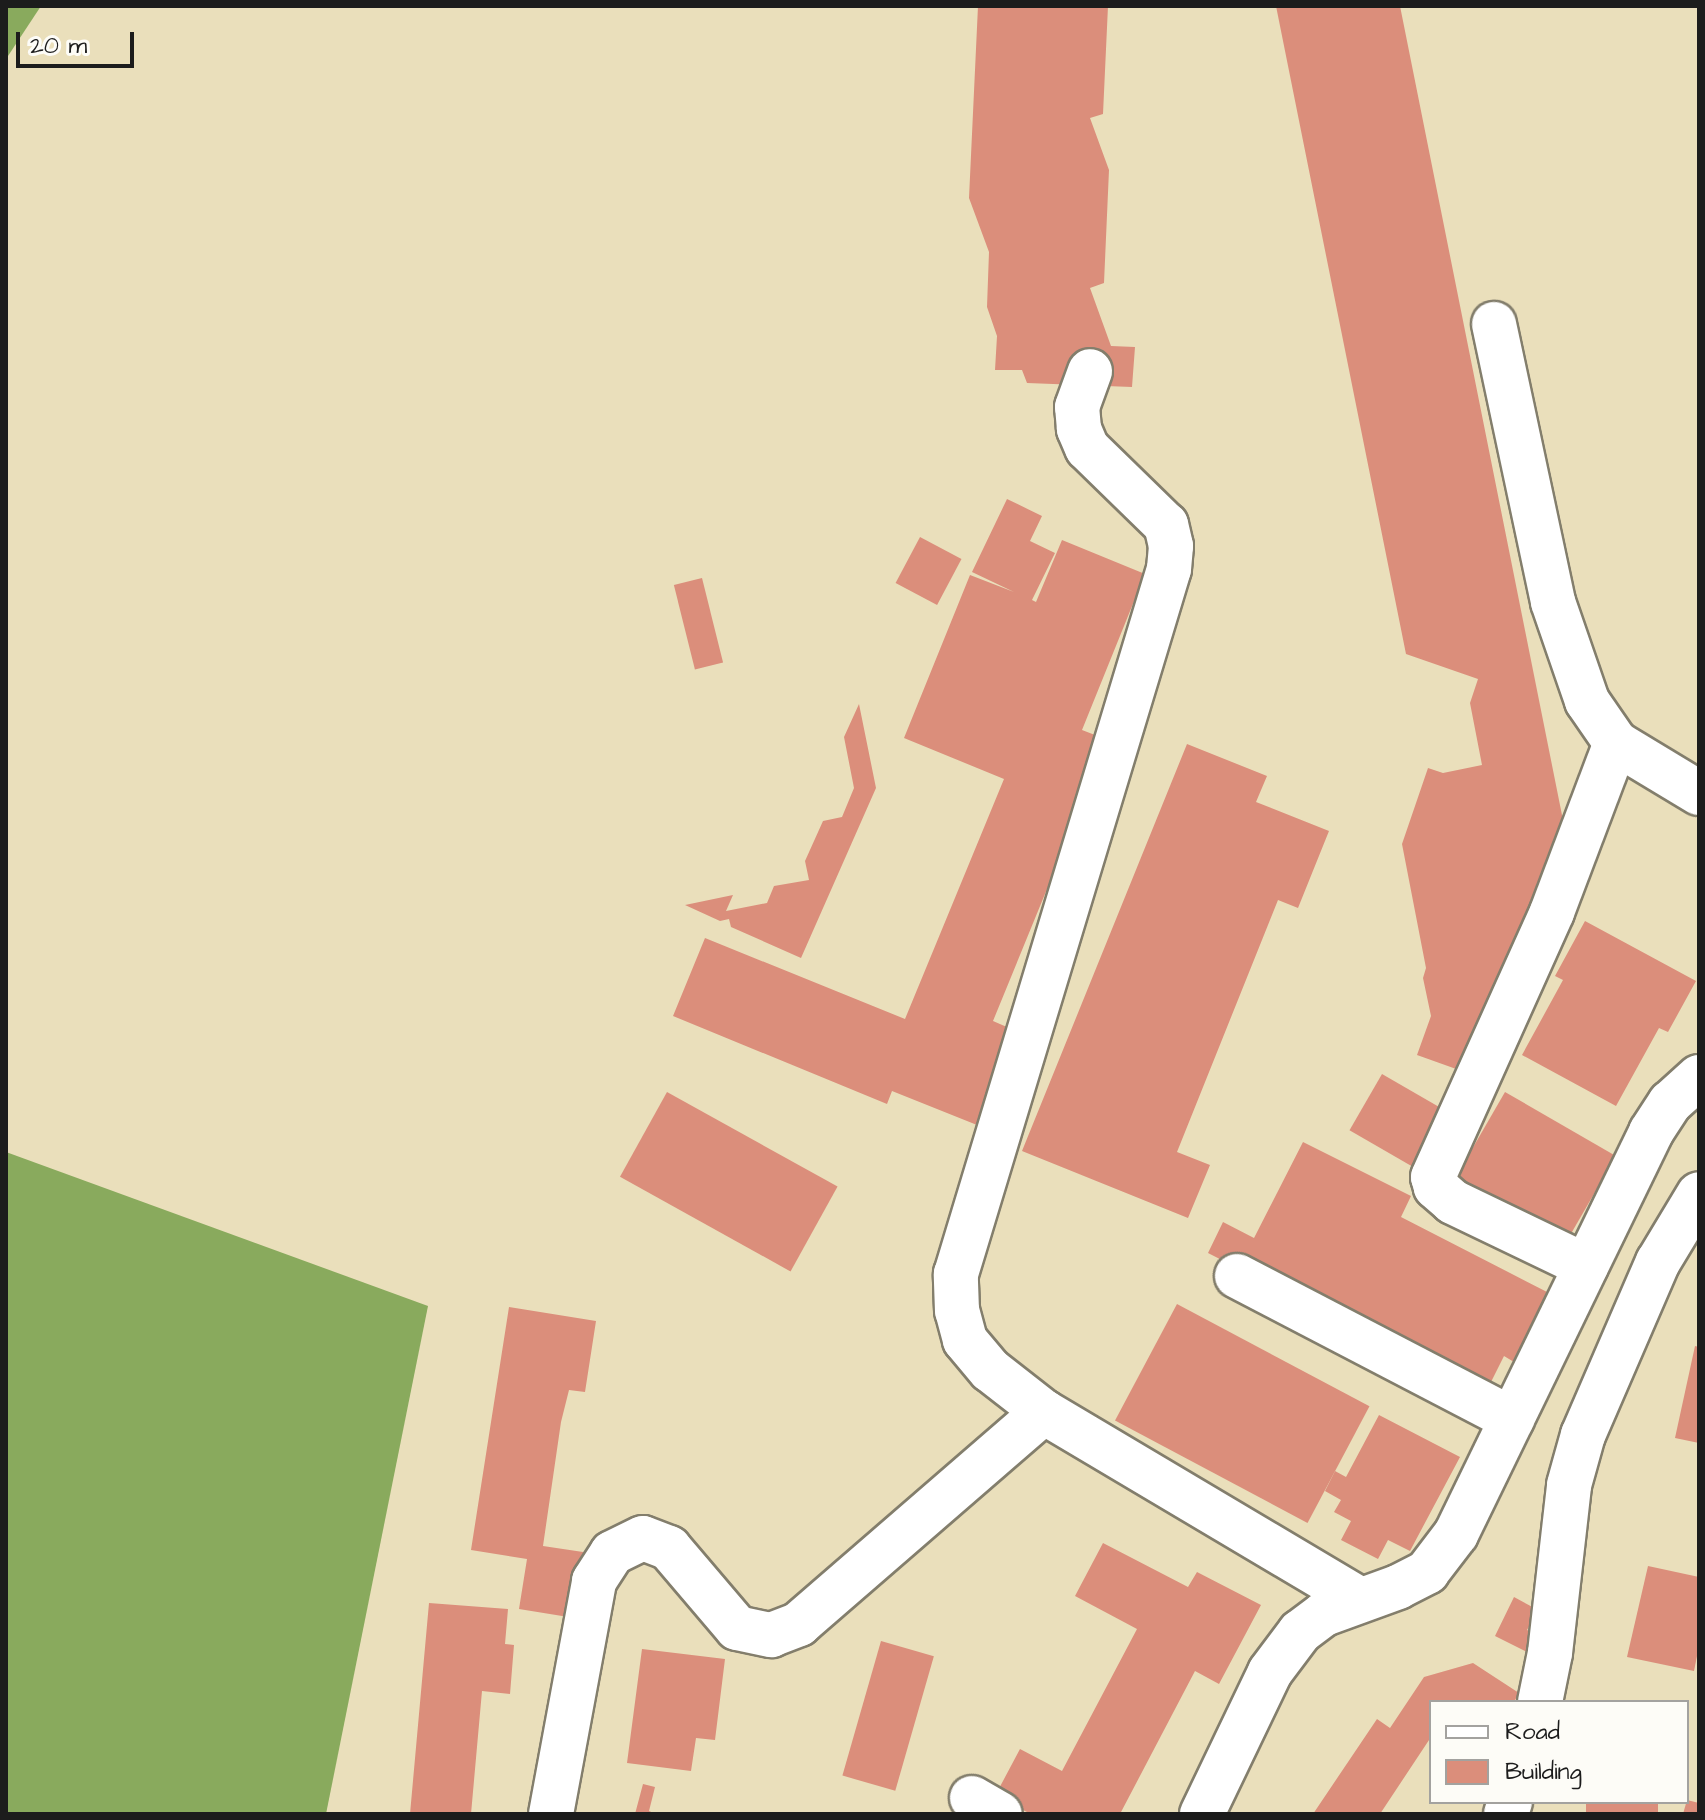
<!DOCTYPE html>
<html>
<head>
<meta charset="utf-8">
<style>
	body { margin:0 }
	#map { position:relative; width:1705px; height:1820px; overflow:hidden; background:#eadfbb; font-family:"Architects Daughter",sans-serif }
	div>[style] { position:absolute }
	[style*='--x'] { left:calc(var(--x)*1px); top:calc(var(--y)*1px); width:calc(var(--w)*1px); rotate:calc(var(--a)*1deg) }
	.forest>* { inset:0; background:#89aa5d }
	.building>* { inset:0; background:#db8e7b; transform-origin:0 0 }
	.roads { filter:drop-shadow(2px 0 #837e6c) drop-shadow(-2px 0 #837e6c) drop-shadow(0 2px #837e6c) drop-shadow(0 -2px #837e6c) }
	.minor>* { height:44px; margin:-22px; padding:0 22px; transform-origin:22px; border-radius:22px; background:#fff }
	span { translate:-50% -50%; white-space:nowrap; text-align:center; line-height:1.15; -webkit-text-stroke:7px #fdfcf7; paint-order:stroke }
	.frame { position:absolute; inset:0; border:8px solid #1c1c1c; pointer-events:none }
	.legend { position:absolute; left:1429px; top:1700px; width:260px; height:104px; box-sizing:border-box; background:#fdfcf7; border:2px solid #a3a29f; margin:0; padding:10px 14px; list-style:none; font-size:24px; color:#1c1c1c }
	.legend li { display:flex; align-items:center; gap:16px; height:40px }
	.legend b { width:40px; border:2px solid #a3a29f }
	.scale { position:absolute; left:16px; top:32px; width:118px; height:36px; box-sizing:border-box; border:4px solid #1c1c1c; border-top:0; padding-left:10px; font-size:24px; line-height:28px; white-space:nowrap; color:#1c1c1c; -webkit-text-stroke:6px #fdfcf7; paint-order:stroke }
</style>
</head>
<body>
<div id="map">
	<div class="forest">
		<div style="clip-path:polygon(6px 6px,41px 6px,6px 59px)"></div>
		<div style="clip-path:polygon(6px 1152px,428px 1306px,326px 1814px,6px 1814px)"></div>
	</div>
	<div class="building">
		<div style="clip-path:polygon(978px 6px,1108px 6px,1103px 114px,1090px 118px,1109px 170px,1104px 283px,1090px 288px,1111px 346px,1135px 347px,1132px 387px,1027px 383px,1022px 370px,995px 370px,997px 336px,987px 307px,989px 252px,969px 198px)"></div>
		<div style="clip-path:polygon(1276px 6px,1400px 6px,1566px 835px,1518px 986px,1491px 991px,1495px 1011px,1473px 1075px,1417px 1055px,1431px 1016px,1423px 978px,1426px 968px,1402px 844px,1428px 768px,1443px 773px,1482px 765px,1470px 703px,1478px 679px,1406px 654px)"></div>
		<div style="clip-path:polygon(1007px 499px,1042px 516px,1030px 541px,1055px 553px,1032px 600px,1036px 602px,1062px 540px,1145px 574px,1082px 730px,1108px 740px,993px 1021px,1016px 1031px,977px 1125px,892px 1091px,887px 1104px,673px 1016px,705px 938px,905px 1019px,1004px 779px,904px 738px,970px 575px,1014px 592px,972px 572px)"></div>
		<div style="left:920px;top:537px;width:47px;height:52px;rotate:28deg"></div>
		<div style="left:702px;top:578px;width:87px;height:29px;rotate:76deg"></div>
		<div style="clip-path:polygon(859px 704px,876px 788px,801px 958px,731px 927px,729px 919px,720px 921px,685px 905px,733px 895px,726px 911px,767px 903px,774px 886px,809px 880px,805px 861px,823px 821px,842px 817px,854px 788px,844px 737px)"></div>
		<div style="clip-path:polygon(1187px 744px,1267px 776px,1256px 802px,1329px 831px,1298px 908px,1278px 900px,1177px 1152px,1210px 1165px,1188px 1218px,1022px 1151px)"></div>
		<div style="clip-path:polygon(1585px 921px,1696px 981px,1668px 1032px,1659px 1028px,1616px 1106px,1522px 1055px,1563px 980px,1555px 976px)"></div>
		<div style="left:1382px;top:1074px;width:82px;height:65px;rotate:30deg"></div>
		<div style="left:667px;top:1092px;width:195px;height:97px;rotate:29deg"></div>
		<div style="left:1505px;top:1092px;width:128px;height:125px;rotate:30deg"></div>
		<div style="clip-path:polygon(1303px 1142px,1411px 1196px,1401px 1217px,1549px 1293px,1514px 1362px,1504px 1356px,1485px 1394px,1208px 1253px,1223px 1222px,1254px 1238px)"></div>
		<div style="left:1177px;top:1304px;width:218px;height:132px;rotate:28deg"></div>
		<div style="clip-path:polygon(509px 1307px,596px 1321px,585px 1392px,569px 1390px,561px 1422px,543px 1546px,603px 1555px,593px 1621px,519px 1609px,527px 1559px,471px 1550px)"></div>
		<div style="clip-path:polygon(1695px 1346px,1699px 1347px,1699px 1443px,1675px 1438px)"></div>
		<div style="clip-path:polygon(1379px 1415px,1460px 1457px,1410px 1551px,1388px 1540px,1378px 1559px,1341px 1540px,1351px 1521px,1334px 1512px,1341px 1500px,1325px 1491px,1335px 1471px,1346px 1477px)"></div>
		<div style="clip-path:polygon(1103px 1543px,1188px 1587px,1197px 1572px,1261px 1605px,1219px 1684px,1195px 1671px,1120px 1814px,1031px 1814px,995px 1796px,1020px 1749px,1062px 1771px,1137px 1629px,1075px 1596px)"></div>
		<div style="clip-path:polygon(1648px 1566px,1699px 1577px,1699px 1646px,1694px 1671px,1627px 1657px)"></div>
		<div style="clip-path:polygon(1514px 1597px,1538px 1610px,1527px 1630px,1550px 1642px,1541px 1659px,1495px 1636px)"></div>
		<div style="clip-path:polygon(429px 1603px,508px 1609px,505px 1644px,514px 1645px,510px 1694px,482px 1691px,471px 1814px,410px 1814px)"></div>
		<div style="left:881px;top:1641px;width:55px;height:140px;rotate:16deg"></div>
		<div style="clip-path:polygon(642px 1649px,725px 1659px,715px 1740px,696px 1738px,691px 1771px,627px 1763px)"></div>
		<div style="clip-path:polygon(1473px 1663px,1519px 1693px,1514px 1702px,1431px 1702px,1431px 1737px,1380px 1814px,1313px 1814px,1377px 1719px,1390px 1728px,1424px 1677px)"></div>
		<div style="clip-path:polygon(643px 1784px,655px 1787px,649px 1811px,656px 1814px,635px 1814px)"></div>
		<div style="clip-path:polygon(1687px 1800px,1699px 1803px,1699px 1814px,1683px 1814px)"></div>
		<div style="left:1586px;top:1802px;width:72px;height:12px"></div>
	</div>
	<div class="roads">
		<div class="minor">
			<div style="--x:1494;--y:324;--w:284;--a:78"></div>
			<div style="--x:1553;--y:602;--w:105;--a:71"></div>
			<div style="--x:1587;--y:701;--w:51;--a:55.4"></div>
			<div style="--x:1616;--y:743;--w:97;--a:31.1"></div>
			<div style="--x:1586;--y:1266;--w:148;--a:-154.3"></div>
			<div style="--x:1453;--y:1202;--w:23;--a:-139"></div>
			<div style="--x:1436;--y:1187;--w:10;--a:-107"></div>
			<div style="--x:1433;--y:1177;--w:290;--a:-65.8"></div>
			<div style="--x:1552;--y:912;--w:181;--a:-69.3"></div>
			<div style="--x:1237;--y:1276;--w:310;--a:27.5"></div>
			<div style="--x:1044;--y:1412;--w:68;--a:-142.1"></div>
			<div style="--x:990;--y:1370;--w:39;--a:-130"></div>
			<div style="--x:965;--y:1340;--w:30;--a:-105"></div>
			<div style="--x:957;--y:1311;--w:37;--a:-92"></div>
			<div style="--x:956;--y:1274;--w:736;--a:-73.19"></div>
			<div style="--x:1169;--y:569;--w:23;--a:-85"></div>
			<div style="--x:1171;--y:546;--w:22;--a:-103"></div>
			<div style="--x:1166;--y:525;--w:110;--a:-135.7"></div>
			<div style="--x:1087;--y:448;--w:21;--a:-113"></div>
			<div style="--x:1079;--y:429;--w:22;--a:-95"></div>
			<div style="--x:1077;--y:407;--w:38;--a:-70"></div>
			<div style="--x:1540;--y:1702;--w:50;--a:-78.5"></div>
			<div style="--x:1550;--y:1653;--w:169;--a:-83.5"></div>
			<div style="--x:1569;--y:1485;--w:52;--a:-74.4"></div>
			<div style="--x:1583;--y:1435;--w:189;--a:-66.6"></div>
			<div style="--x:1658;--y:1262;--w:79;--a:-58.9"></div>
			<div style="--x:972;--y:1798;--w:32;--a:30"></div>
			<div style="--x:551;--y:1814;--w:237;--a:-79.5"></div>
			<div style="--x:594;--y:1581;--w:33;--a:-57"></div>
			<div style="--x:612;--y:1553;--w:34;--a:-26"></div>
			<div style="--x:643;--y:1538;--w:28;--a:21"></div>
			<div style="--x:669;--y:1548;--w:105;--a:49.6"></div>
			<div style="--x:737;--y:1628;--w:35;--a:12"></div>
			<div style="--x:771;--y:1635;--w:30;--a:-21"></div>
			<div style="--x:799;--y:1624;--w:324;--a:-40.9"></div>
			<div style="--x:1044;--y:1412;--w:368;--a:30.7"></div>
			<div style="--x:1202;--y:1814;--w:157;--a:-64.4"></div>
			<div style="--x:1270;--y:1672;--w:50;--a:-53.1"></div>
			<div style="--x:1300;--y:1632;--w:30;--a:-37"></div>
			<div style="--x:1324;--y:1614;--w:79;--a:-20"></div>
			<div style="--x:1398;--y:1587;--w:33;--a:-27"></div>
			<div style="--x:1427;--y:1572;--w:48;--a:-52.7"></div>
			<div style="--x:1456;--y:1534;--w:447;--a:-64.1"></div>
			<div style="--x:1651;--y:1132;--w:35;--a:-57"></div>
			<div style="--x:1670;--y:1103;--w:39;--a:-42"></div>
			<div style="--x:1506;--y:1814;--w:13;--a:-72"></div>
		</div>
	</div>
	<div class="frame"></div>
	<ul class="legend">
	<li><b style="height:10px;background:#fff"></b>Road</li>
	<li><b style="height:22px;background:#db8e7b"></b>Building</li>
	</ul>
	<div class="scale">20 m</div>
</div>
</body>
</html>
